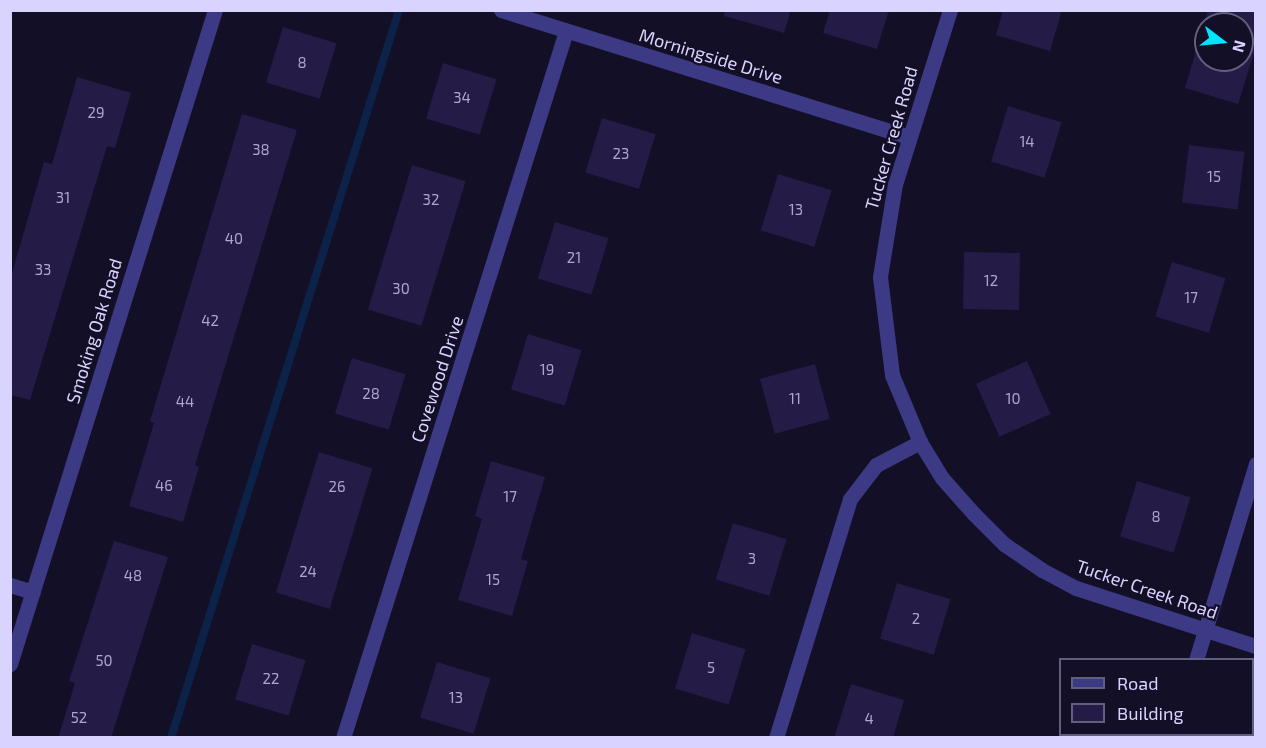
<!DOCTYPE html>
<html>
<head>
<meta charset="utf-8">
<style>
	body { margin:0 }
	#map { position:relative; width:1266px; height:748px; overflow:hidden; background:#130f26; font-family:"Exo 2",sans-serif }
	div>[style] { position:absolute }
	[style*='--x'] { left:calc(var(--x)*1px); top:calc(var(--y)*1px); width:calc(var(--w)*1px); rotate:calc(var(--a)*1deg) }
	.stream>* { height:8px; margin:-4px; padding:0 4px; transform-origin:4px; border-radius:4px; background:#0c2248 }
	.building>* { inset:0; background:#241b47; transform-origin:0 0 }
	.minor>* { height:15px; margin:-7.5px; padding:0 7.5px; transform-origin:7.5px; border-radius:7.5px; background:#3d3a85 }
	span { translate:-50% -50%; white-space:nowrap; text-align:center; line-height:1.15; -webkit-text-stroke:4.5px #130f26; paint-order:stroke }
	.number-label { font-size:15px; color:#aca6d1 }
	.number-label span { -webkit-text-stroke-width:0 }
	.street-label { font-size:18px; color:#d9d4ff }
	.frame { position:absolute; inset:0; border:12px solid #d9d4ff; pointer-events:none }
	.legend { position:absolute; left:1059px; top:658px; width:195px; height:78px; box-sizing:border-box; background:#130f26; border:2px solid #625e7d; margin:0; padding:8px 10px; list-style:none; font-size:18px; color:#d9d4ff }
	.legend li { display:flex; align-items:center; gap:12px; height:30px }
	.legend b { width:30px; border:2px solid #625e7d }
	.north { position:absolute; left:1194px; top:12px; width:60px; height:60px; box-sizing:border-box; background:#130f26; border:2px solid #625e7d; border-radius:50%; rotate:106deg; font-size:16px; font-weight:700; line-height:24px; text-align:center; color:#d9d4ff }
	.north::after { content:''; display:block; margin:auto; width:21px; height:27px; background:#00e5ff; clip-path:polygon(50% 0,100% 100%,50% 72%,0 100%) }
</style>
</head>
<body>
<div id="map">
	<div class="stream">
		<div style="--x:171;--y:738;--w:763;--a:-72.61"></div>
	</div>
	<div class="building">
		<div style="clip-path:polygon(725px 10px,791px 10px,784px 33px,724px 16px)"></div>
		<div style="clip-path:polygon(830px 10px,889px 10px,877px 49px,823px 33px)"></div>
		<div style="clip-path:polygon(1003px 10px,1062px 10px,1050px 51px,996px 35px)"></div>
		<div style="clip-path:polygon(evenodd,1208px 10px,1256px 10px,1256px 47px,1238px 104px,1185px 88px,1208px 10px,1206px 24px,1242px 24px,1242px 60px,1206px 60px,1206px 24px)"></div>
		<div style="left:283px;top:27px;width:56px;height:58px;rotate:17deg"></div>
		<div style="left:443px;top:63px;width:56px;height:58px;rotate:17deg"></div>
		<div style="clip-path:polygon(77px 77px,131px 93px,115px 148px,107px 146px,30px 400px,10px 395px,10px 280px,44px 162px,52px 164px)"></div>
		<div style="left:1008px;top:106px;width:56px;height:58px;rotate:17deg"></div>
		<div style="clip-path:polygon(242px 114px,297px 130px,195px 465px,199px 467px,183px 522px,129px 506px,154px 423px,150px 421px)"></div>
		<div style="left:602px;top:118px;width:56px;height:57px;rotate:17deg"></div>
		<div style="left:1189px;top:145px;width:56px;height:58px;rotate:7deg"></div>
		<div style="left:412px;top:165px;width:56px;height:151px;rotate:17deg"></div>
		<div style="left:778px;top:174px;width:56px;height:59px;rotate:17deg"></div>
		<div style="left:555px;top:222px;width:56px;height:59px;rotate:17deg"></div>
		<div style="left:964px;top:252px;width:56px;height:57px;rotate:1deg"></div>
		<div style="left:1172px;top:262px;width:56px;height:57px;rotate:17deg"></div>
		<div style="left:528px;top:334px;width:56px;height:58px;rotate:17deg"></div>
		<div style="left:352px;top:358px;width:56px;height:58px;rotate:17deg"></div>
		<div style="left:1027px;top:361px;width:58px;height:56px;rotate:66deg"></div>
		<div style="left:815px;top:364px;width:57px;height:57px;rotate:75deg"></div>
		<div style="left:319px;top:452px;width:56px;height:147px;rotate:17deg"></div>
		<div style="clip-path:polygon(491px 461px,545px 477px,521px 559px,528px 561px,512px 616px,458px 600px,482px 519px,475px 516px)"></div>
		<div style="left:1137px;top:481px;width:56px;height:58px;rotate:17deg"></div>
		<div style="left:733px;top:523px;width:56px;height:59px;rotate:17deg"></div>
		<div style="clip-path:polygon(114px 541px,168px 557px,111px 738px,58px 738px,75px 683px,69px 681px)"></div>
		<div style="left:897px;top:583px;width:56px;height:58px;rotate:17deg"></div>
		<div style="left:692px;top:633px;width:56px;height:58px;rotate:17deg"></div>
		<div style="left:252px;top:644px;width:56px;height:58px;rotate:17deg"></div>
		<div style="left:437px;top:662px;width:56px;height:58px;rotate:17deg"></div>
		<div style="clip-path:polygon(851px 684px,904px 700px,893px 738px,834px 738px)"></div>
	</div>
	<div class="minor">
		<div style="--x:501;--y:10;--w:428;--a:17.3"></div>
		<div style="--x:950;--y:10;--w:182;--a:107.5"></div>
		<div style="--x:895;--y:184;--w:94;--a:99.2"></div>
		<div style="--x:880;--y:277;--w:99;--a:83"></div>
		<div style="--x:892;--y:375;--w:73;--a:67.3"></div>
		<div style="--x:920;--y:442;--w:42;--a:58.6"></div>
		<div style="--x:942;--y:478;--w:48;--a:48.4"></div>
		<div style="--x:974;--y:514;--w:42;--a:45"></div>
		<div style="--x:1004;--y:544;--w:46;--a:34.4"></div>
		<div style="--x:1042;--y:570;--w:38;--a:28"></div>
		<div style="--x:1076;--y:588;--w:189;--a:17.9"></div>
		<div style="--x:10;--y:585;--w:24;--a:17"></div>
		<div style="--x:1196;--y:660;--w:205;--a:-73"></div>
		<div style="--x:10;--y:664;--w:685;--a:-72.6"></div>
		<div style="--x:343;--y:738;--w:741;--a:-72.49"></div>
		<div style="--x:776;--y:738;--w:250;--a:-72.8"></div>
		<div style="--x:850;--y:499;--w:43;--a:-52.6"></div>
		<div style="--x:876;--y:465;--w:50;--a:-27.6"></div>
		<div style="--x:1172;--y:738;--w:4;--a:-76"></div>
	</div>
	<div class="number-label">
		<span style="left:302px;top:63px">8</span>
		<span style="left:462px;top:98px">34</span>
		<span style="left:96px;top:113px">29</span>
		<span style="left:1027px;top:142px">14</span>
		<span style="left:261px;top:150px">38</span>
		<span style="left:621px;top:154px">23</span>
		<span style="left:1214px;top:177px">15</span>
		<span style="left:63px;top:198px">31</span>
		<span style="left:431px;top:200px">32</span>
		<span style="left:796px;top:210px">13</span>
		<span style="left:234px;top:239px">40</span>
		<span style="left:574px;top:258px">21</span>
		<span style="left:43px;top:270px">33</span>
		<span style="left:991px;top:281px">12</span>
		<span style="left:401px;top:289px">30</span>
		<span style="left:1191px;top:298px">17</span>
		<span style="left:210px;top:321px">42</span>
		<span style="left:547px;top:370px">19</span>
		<span style="left:371px;top:394px">28</span>
		<span style="left:795px;top:399px">11</span>
		<span style="left:1013px;top:399px">10</span>
		<span style="left:185px;top:402px">44</span>
		<span style="left:164px;top:486px">46</span>
		<span style="left:337px;top:487px">26</span>
		<span style="left:510px;top:497px">17</span>
		<span style="left:1156px;top:517px">8</span>
		<span style="left:752px;top:559px">3</span>
		<span style="left:308px;top:572px">24</span>
		<span style="left:133px;top:576px">48</span>
		<span style="left:493px;top:580px">15</span>
		<span style="left:916px;top:619px">2</span>
		<span style="left:104px;top:661px">50</span>
		<span style="left:711px;top:668px">5</span>
		<span style="left:271px;top:679px">22</span>
		<span style="left:456px;top:698px">13</span>
		<span style="left:79px;top:718px">52</span>
		<span style="left:869px;top:719px">4</span>
	</div>
	<div class="street-label">
		<span style="left:711px;top:56px;rotate:17deg">Morningside Drive</span>
		<span style="left:891px;top:138px;rotate:-74deg">Tucker Creek Road</span>
		<span style="left:94px;top:331px;rotate:-73deg">Smoking Oak Road</span>
		<span style="left:437px;top:379px;rotate:-72deg">Covewood Drive</span>
		<span style="left:1147px;top:589px;rotate:19deg">Tucker Creek Road</span>
	</div>
	<div class="frame"></div>
	<ul class="legend">
	<li><b style="height:8px;background:#3d3a85"></b>Road</li>
	<li><b style="height:16px;background:#241b47"></b>Building</li>
	</ul>
	<div class="north">N</div>
</div>
</body>
</html>
